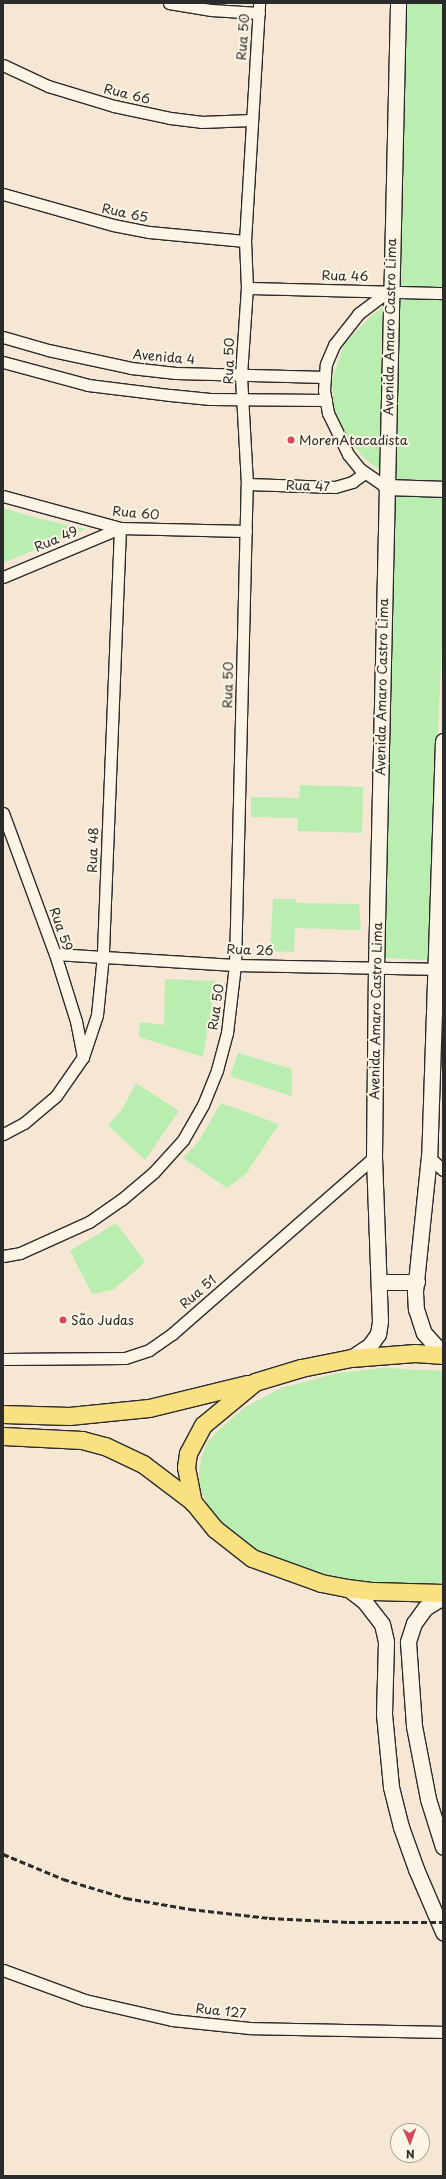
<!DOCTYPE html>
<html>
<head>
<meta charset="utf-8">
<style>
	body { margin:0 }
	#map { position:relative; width:446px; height:2179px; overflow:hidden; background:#f5e7d3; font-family:"Playpen Sans",sans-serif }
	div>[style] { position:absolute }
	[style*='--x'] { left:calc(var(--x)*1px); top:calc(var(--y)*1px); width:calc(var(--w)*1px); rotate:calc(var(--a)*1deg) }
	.green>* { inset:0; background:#b9eeb0 }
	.roads { filter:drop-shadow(1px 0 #2b2b2b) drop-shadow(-1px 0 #2b2b2b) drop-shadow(0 1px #2b2b2b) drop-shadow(0 -1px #2b2b2b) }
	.street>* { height:11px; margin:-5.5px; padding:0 5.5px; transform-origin:5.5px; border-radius:5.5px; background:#fcf5e5 }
	.secondary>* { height:15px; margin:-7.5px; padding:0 7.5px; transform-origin:7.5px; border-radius:7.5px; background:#fcf5e5 }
	.primary>* { height:17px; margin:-8.5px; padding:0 8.5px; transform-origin:8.5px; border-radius:8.5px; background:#f9e181 }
	.rail>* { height:3px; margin-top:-1.5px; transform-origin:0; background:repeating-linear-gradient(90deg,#2b2b2b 0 6px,transparent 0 9px) }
	.dots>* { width:11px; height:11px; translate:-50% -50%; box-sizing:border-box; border:2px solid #fcf5e5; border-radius:50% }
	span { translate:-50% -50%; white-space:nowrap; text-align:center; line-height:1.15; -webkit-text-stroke:4px #fcf5e5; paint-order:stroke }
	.street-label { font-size:13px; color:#2b2b2b }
	.poi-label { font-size:13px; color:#2b2b2b }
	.left { translate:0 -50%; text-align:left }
	.frame { position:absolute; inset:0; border:4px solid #2b2b2b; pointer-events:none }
	.north { position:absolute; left:390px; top:2123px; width:40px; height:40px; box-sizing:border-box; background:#fcf5e5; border:1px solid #a8a49b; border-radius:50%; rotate:178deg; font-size:11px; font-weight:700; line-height:16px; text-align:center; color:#2b2b2b }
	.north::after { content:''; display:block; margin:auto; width:14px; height:18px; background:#d1495b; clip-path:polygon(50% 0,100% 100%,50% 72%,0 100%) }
</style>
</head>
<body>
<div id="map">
	<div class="green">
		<div style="clip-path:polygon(402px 3px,443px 3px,443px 618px,428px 960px,380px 958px)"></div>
		<div style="clip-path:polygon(386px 305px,381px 471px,363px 457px,341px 430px,334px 410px,332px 380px,344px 344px,370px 317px)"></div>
		<div style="clip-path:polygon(3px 508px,37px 518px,86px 529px,3px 563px)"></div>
		<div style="clip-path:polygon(300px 785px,363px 787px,362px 833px,298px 831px,298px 818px,251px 817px,251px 797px,299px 798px)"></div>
		<div style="clip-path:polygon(273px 899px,295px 899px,296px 903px,359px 904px,361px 930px,295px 928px,294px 952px,270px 951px)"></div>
		<div style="clip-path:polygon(165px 979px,216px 981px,203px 1057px,139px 1037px,140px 1022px,164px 1025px)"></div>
		<div style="clip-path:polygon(238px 1053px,292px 1069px,292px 1096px,230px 1076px)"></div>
		<div style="clip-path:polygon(136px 1083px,179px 1111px,145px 1160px,108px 1125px,121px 1111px)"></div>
		<div style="clip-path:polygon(221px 1103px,279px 1124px,246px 1174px,227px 1188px,183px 1158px,199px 1141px)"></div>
		<div style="clip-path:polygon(116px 1223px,145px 1262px,113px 1290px,92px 1294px,70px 1251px)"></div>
		<div style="clip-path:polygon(383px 1368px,443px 1371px,443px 1583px,375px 1583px,328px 1575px,263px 1553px,243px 1542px,226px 1528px,213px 1515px,200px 1490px,199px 1474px,201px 1458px,207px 1443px,219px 1430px,244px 1408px,281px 1388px,338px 1373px)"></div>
	</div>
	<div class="roads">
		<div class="street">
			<div style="--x:169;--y:3;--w:43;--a:9.5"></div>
			<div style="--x:211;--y:10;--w:48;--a:3.6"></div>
			<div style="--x:3;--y:65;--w:50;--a:25"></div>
			<div style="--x:48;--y:86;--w:69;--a:16.9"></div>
			<div style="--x:114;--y:106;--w:57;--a:12.1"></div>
			<div style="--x:170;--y:118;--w:31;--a:7"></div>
			<div style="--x:201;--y:122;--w:50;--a:-2.3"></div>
			<div style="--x:3;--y:194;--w:114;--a:15.7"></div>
			<div style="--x:113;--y:225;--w:37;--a:11"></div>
			<div style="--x:149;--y:232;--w:96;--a:5.4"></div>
			<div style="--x:247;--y:288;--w:196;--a:1.5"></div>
			<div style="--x:3;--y:337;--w:47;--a:16.1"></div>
			<div style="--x:48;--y:350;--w:85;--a:12.2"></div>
			<div style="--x:131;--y:368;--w:45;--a:6.3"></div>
			<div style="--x:176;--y:373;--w:149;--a:1.5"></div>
			<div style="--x:3;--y:362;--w:88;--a:15.1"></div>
			<div style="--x:88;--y:385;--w:83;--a:7"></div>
			<div style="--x:170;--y:395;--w:40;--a:5.7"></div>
			<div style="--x:210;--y:399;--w:116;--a:0.5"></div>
			<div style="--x:247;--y:484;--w:88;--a:2"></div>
			<div style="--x:335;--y:487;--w:18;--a:-16"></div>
			<div style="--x:352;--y:482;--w:16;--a:-35"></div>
			<div style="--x:386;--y:487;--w:32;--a:-145"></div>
			<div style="--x:360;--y:469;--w:19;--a:-129"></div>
			<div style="--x:348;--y:454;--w:46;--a:-116"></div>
			<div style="--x:328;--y:413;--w:23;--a:-100"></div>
			<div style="--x:324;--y:390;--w:26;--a:-86"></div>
			<div style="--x:326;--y:364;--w:21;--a:-67"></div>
			<div style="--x:334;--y:345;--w:39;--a:-52"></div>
			<div style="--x:358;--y:314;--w:40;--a:-37"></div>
			<div style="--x:3;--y:496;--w:121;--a:15.3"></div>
			<div style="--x:120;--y:528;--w:126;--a:1.4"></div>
			<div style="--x:3;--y:577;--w:127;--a:-22.7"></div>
			<div style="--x:120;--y:528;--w:427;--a:92.3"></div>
			<div style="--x:103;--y:955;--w:60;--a:95.7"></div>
			<div style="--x:97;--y:1015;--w:44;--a:108.4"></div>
			<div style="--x:83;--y:1057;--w:47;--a:124.7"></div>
			<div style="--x:56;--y:1096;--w:42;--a:139.8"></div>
			<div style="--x:24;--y:1123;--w:24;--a:152"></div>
			<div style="--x:3;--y:813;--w:150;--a:69.8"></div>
			<div style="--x:55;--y:954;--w:70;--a:72.6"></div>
			<div style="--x:76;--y:1021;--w:37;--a:79"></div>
			<div style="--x:55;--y:954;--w:180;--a:3.5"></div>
			<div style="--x:235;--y:965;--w:208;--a:1.1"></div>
			<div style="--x:429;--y:1157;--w:19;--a:43"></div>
			<div style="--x:3;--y:1256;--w:17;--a:-10"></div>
			<div style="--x:20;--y:1253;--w:76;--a:-24.2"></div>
			<div style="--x:89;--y:1222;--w:39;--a:-35"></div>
			<div style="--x:121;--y:1200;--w:43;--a:-40.3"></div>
			<div style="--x:154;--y:1172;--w:43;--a:-47.8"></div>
			<div style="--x:183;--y:1140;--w:40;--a:-60.3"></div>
			<div style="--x:203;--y:1105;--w:38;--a:-68"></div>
			<div style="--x:217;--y:1070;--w:38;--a:-75"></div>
			<div style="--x:227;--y:1033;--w:68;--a:-83.3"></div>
			<div style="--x:235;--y:965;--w:481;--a:-88.6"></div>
			<div style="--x:247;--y:484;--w:109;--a:-93.2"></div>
			<div style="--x:241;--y:375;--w:87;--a:-86.1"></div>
			<div style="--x:247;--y:288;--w:47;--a:-92.4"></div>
			<div style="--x:245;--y:241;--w:238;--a:-86.6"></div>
			<div style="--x:3;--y:1359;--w:122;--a:-0.5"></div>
			<div style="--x:125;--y:1358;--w:25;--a:-18"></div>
			<div style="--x:149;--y:1350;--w:28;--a:-35"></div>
			<div style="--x:172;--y:1334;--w:269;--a:-41.2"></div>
			<div style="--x:3;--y:1970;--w:87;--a:20.1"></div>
			<div style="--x:85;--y:2000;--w:89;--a:12.9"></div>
			<div style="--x:172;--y:2020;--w:78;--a:5.9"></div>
			<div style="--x:250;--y:2028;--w:193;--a:1.2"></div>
		</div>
		<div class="secondary">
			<div style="--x:386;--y:487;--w:57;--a:2"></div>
			<div style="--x:443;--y:741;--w:415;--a:91.9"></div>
			<div style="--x:429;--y:1156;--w:137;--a:95.9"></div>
			<div style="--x:415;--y:1292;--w:17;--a:87"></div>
			<div style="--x:416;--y:1309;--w:25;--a:72"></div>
			<div style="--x:424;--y:1333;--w:28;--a:48"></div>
			<div style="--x:380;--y:1282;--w:37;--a:0"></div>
			<div style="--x:351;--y:1358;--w:23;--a:-34"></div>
			<div style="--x:370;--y:1345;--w:14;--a:-54"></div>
			<div style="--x:378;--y:1334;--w:13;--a:-81"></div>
			<div style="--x:380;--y:1321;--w:164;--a:-92.1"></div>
			<div style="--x:374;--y:1157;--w:190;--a:-89.4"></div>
			<div style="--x:376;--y:967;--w:964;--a:-88.69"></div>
			<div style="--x:347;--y:1588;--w:21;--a:37"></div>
			<div style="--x:364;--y:1601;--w:29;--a:52"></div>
			<div style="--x:382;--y:1624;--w:18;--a:77"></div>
			<div style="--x:386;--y:1642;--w:72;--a:91.6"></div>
			<div style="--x:384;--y:1714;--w:73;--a:84.5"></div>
			<div style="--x:391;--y:1787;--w:41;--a:76"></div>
			<div style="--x:401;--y:1827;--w:45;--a:70.3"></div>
			<div style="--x:416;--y:1869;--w:69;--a:66.8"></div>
			<div style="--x:443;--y:1597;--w:21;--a:149"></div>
			<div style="--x:425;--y:1608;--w:19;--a:126"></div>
			<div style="--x:414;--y:1623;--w:20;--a:108"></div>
			<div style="--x:408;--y:1642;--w:84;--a:85.9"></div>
			<div style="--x:414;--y:1726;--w:74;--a:79.1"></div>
			<div style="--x:428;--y:1799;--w:50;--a:72.6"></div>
		</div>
		<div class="primary">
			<div style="--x:443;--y:1355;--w:28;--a:-176"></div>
			<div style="--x:415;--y:1353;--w:64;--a:175.5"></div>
			<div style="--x:351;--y:1358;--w:51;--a:168.7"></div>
			<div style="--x:301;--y:1368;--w:48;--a:163.1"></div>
			<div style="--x:255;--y:1382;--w:67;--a:140.4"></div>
			<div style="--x:203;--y:1425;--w:32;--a:118"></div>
			<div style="--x:188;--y:1453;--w:14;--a:98"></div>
			<div style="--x:186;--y:1467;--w:36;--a:79"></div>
			<div style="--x:193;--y:1502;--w:35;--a:51"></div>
			<div style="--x:215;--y:1529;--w:47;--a:38.1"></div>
			<div style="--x:252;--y:1558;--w:73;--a:19.9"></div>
			<div style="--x:321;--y:1583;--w:26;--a:11"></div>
			<div style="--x:347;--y:1588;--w:26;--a:7"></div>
			<div style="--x:373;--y:1591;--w:70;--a:1.6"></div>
			<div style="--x:3;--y:1414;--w:66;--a:1.7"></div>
			<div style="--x:69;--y:1416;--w:80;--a:-5.7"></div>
			<div style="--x:149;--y:1408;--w:101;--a:-13.8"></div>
			<div style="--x:3;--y:1436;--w:79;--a:2.9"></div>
			<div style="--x:82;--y:1440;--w:24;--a:15"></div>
			<div style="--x:105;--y:1446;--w:42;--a:25.3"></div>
			<div style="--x:143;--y:1464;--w:63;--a:37.2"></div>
		</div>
	</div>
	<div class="rail">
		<div style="--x:3;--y:1854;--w:65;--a:22.6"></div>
		<div style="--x:63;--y:1879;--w:66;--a:16.8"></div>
		<div style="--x:126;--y:1898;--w:65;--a:9.8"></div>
		<div style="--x:190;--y:1909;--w:80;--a:6.5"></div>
		<div style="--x:269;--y:1918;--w:80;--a:2.9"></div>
		<div style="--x:349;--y:1922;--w:94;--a:0"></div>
	</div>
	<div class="dots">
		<div style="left:291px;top:440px;background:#d1495b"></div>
		<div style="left:63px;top:1320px;background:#d1495b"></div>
	</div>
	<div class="street-label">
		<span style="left:243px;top:37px;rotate:-86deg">Rua 50</span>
		<span style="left:127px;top:94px;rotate:14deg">Rua 66</span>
		<span style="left:125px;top:213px;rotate:12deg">Rua 65</span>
		<span style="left:345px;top:276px;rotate:1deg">Rua 46</span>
		<span style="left:390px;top:327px;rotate:-89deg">Avenida Amaro Castro Lima</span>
		<span style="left:164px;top:357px;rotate:5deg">Avenida 4</span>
		<span style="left:229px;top:361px;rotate:-89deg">Rua 50</span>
		<span style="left:308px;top:486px;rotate:2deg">Rua 47</span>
		<span style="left:136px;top:513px;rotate:5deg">Rua 60</span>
		<span style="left:56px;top:539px;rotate:-23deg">Rua 49</span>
		<span style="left:228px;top:685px;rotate:-89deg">Rua 50</span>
		<span style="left:382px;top:687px;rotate:-89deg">Avenida Amaro Castro Lima</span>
		<span style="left:93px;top:850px;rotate:-88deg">Rua 48</span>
		<span style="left:61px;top:929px;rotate:71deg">Rua 59</span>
		<span style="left:250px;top:950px;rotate:2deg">Rua 26</span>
		<span style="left:216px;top:1007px;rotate:-82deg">Rua 50</span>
		<span style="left:376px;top:1011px;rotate:-89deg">Avenida Amaro Castro Lima</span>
		<span style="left:198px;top:1292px;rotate:-41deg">Rua 51</span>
		<span style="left:221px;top:2011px;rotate:6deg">Rua 127</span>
	</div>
	<div class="poi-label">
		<span class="left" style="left:299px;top:440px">MorenAtacadista</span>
		<span class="left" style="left:71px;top:1320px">São Judas</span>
	</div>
	<div class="frame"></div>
	<div class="north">N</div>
</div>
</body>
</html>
